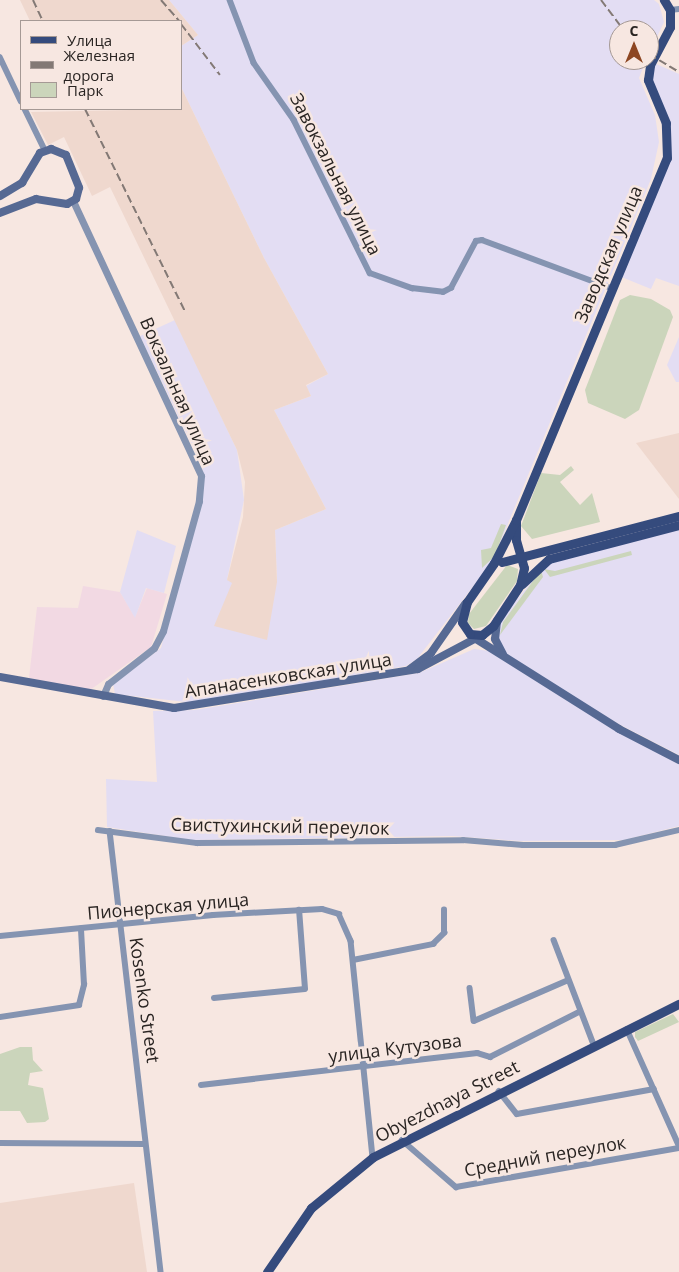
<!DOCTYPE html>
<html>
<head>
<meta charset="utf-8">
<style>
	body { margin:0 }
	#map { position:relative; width:679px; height:1272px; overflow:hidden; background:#f7e7e1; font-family:"Open Sans",sans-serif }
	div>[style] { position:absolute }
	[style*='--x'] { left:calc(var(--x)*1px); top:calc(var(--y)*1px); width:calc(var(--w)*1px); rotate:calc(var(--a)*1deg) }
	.commercial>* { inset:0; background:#f2d9e3 }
	.industrial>* { inset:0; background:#e3ddf3 }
	.built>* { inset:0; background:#efd8ce }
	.green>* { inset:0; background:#cbd5bb }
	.minor>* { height:5.5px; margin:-2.75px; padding:0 2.75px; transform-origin:2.75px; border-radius:2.75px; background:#8594b1 }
	.tertiary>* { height:7px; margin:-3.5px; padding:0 3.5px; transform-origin:3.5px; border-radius:3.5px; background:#8594b1 }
	.secondary>* { height:8px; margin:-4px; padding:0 4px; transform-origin:4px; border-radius:4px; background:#566993 }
	.primary>* { height:9px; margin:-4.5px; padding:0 4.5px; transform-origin:4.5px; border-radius:4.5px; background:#354b7d }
	.rail>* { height:2px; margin-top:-1px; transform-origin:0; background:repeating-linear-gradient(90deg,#837975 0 8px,transparent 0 12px) }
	span { translate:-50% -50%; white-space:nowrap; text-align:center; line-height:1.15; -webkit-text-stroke:5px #f7e7e1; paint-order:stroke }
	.street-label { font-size:18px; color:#292422 }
	.legend { position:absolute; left:20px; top:20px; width:162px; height:90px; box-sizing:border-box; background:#f7e7e1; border:1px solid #a59995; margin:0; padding:6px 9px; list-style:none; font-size:15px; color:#292422 }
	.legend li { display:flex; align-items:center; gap:10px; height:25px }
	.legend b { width:25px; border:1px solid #a59995 }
	.north { position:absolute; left:609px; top:20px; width:50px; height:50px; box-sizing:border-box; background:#f7e7e1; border:1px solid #a59995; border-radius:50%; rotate:0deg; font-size:14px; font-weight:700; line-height:20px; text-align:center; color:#292422 }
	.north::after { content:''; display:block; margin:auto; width:18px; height:22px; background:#8d4622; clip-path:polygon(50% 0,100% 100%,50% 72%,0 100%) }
</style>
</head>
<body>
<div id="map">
	<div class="commercial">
		<div style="clip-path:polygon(83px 586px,120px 592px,135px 617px,147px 588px,167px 594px,151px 647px,90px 690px,29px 678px,37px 607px,78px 608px)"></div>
	</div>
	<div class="industrial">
		<div style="clip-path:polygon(169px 0,654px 0,659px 4px,664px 22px,649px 54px,649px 30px,619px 30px,619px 60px,646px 60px,639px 78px,655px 115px,659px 142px,651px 179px,492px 562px,417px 659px,406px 666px,195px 703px,115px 694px,113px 684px,161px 648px,204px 481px,202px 466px,140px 336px,175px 320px,237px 450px,244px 500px,227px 580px,277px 582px,275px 530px,326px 509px,274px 410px,311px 396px,306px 386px,328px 374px,264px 258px,181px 87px,181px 46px,198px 35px)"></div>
		<div style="clip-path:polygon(654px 63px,679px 74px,679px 286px,656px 278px,651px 289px,619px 276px,670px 158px,651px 79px)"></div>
		<div style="clip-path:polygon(679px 337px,679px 382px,676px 382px,667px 365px)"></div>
		<div style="clip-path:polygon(679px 527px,679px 755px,615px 722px,507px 656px,497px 638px,500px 620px,548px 562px)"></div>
		<div style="clip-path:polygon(137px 530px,176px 546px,164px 593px,146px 588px,135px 618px,120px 592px)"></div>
		<div style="clip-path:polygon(474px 649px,489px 651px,613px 729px,679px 764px,679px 826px,624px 840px,521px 841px,452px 836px,191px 840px,107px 827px,106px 779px,157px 782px,153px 711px,195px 710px,419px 673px)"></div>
	</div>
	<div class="built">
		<div style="clip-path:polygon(20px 0,169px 0,198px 35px,181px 46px,181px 21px,30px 21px)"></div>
		<div style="clip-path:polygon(181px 87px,264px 258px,328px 374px,306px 385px,311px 396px,274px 410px,326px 509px,275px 530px,277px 582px,267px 640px,214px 626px,232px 583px,227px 580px,243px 517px,245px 482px,237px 450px,110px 187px,92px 196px,64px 137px,48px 145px,31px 112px,181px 109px)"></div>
		<div style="clip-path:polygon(679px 433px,679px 499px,636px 443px)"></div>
		<div style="clip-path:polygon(134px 1183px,147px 1272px,0 1272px,0 1203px)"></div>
	</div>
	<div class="green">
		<div style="clip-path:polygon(630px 295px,651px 299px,670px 310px,673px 317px,639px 410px,625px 419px,588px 403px,585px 390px,620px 300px)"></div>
		<div style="clip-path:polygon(571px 466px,574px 470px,560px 482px,580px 505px,592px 493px,600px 522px,532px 539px,521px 526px,541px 473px,560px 475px)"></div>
		<div style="clip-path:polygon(501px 524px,506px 525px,495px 556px,482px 568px,481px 550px,491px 548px)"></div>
		<div style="clip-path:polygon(631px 551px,632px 555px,550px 577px,544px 569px,555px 571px)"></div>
		<div style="clip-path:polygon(507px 565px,518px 569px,517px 581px,486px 626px,474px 629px,468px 623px,469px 614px)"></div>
		<div style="clip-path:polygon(541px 570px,543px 577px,500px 635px,503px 622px)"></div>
		<div style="clip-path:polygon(673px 1014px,679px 1022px,638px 1041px,635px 1037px,635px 1032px)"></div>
		<div style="clip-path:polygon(20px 1047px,32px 1047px,33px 1060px,43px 1071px,30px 1073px,28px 1085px,43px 1088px,49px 1119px,45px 1122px,27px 1123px,20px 1111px,0 1111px,0 1054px)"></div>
	</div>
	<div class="minor">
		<div style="--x:230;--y:0;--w:67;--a:69.1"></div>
		<div style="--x:254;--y:63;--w:70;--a:54.9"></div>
		<div style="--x:294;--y:120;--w:171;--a:63.6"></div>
		<div style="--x:370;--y:273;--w:45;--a:19.7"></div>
		<div style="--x:412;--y:288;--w:31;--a:7"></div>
		<div style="--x:443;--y:292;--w:9;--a:-27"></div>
		<div style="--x:451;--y:288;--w:53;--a:-62"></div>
		<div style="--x:476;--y:241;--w:6;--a:-9"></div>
		<div style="--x:482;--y:240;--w:138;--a:20.4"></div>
		<div style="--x:670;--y:10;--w:9;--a:-6"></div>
		<div style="--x:0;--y:57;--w:49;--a:64.5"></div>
		<div style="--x:25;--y:109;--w:46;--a:64"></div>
		<div style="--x:98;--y:830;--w:100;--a:7.5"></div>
		<div style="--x:197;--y:843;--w:266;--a:-0.6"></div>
		<div style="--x:463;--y:840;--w:60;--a:4.8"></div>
		<div style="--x:523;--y:845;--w:92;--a:0"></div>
		<div style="--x:615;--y:845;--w:66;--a:-13.2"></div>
		<div style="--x:110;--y:831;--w:444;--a:83.4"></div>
		<div style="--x:0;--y:936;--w:214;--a:-5.6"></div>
		<div style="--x:213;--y:915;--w:109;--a:-3.2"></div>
		<div style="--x:322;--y:909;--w:18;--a:16"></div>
		<div style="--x:339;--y:914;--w:30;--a:66"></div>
		<div style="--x:351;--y:941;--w:217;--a:84.2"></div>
		<div style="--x:554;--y:940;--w:112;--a:69.1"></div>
		<div style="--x:353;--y:960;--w:82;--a:-11.3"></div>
		<div style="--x:433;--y:944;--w:16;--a:-45"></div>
		<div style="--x:444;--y:933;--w:23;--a:-90"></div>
		<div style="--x:470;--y:988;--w:33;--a:83"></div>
		<div style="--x:474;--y:1021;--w:100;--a:-23.5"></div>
		<div style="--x:214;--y:998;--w:91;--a:-5.6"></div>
		<div style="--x:305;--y:989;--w:79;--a:-94.3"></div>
		<div style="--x:0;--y:1017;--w:80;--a:-8.6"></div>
		<div style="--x:79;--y:1005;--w:21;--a:-76"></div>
		<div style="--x:84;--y:985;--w:56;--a:-93.1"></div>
		<div style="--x:627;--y:1029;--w:127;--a:65.9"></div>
		<div style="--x:201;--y:1085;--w:278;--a:-6.6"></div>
		<div style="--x:477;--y:1053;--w:14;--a:17"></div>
		<div style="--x:490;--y:1057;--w:100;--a:-26.8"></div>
		<div style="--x:499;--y:1091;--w:29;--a:52"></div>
		<div style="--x:517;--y:1114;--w:139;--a:-10.3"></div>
		<div style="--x:402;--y:1140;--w:72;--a:41"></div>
		<div style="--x:456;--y:1187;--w:226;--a:-9.9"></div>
		<div style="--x:0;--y:1143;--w:144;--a:0.4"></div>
	</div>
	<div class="tertiary">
		<div style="--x:73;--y:201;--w:303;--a:65"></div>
		<div style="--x:201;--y:476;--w:25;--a:95"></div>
		<div style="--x:199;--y:501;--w:135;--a:105.5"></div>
		<div style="--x:163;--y:631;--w:19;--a:118"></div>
		<div style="--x:154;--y:648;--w:58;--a:142"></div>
		<div style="--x:108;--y:684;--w:13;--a:113"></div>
	</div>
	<div class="secondary">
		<div style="--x:0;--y:196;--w:26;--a:-31"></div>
		<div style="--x:22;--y:183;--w:35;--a:-59"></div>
		<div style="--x:40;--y:153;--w:12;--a:-20"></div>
		<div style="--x:51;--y:149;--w:16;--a:22"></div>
		<div style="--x:66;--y:155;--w:35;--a:68"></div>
		<div style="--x:79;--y:188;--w:11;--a:105"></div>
		<div style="--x:76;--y:199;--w:10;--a:151"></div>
		<div style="--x:67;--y:204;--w:31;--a:-171"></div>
		<div style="--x:36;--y:199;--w:39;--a:159"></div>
		<div style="--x:497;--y:621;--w:18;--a:96"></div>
		<div style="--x:495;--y:639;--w:17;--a:62"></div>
		<div style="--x:473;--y:637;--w:173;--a:32.2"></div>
		<div style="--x:619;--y:729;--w:68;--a:27.3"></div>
		<div style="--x:410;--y:669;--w:26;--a:-37"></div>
		<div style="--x:431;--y:653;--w:60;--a:-55.2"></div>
		<div style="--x:0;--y:677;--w:177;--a:10.1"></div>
		<div style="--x:174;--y:708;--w:247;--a:-9.1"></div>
		<div style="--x:418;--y:669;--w:72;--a:-28"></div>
	</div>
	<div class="primary">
		<div style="--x:516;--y:520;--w:20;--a:90"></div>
		<div style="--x:516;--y:540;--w:29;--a:74"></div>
		<div style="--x:524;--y:568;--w:17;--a:103"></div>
		<div style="--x:520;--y:585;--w:49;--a:123.4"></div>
		<div style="--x:493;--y:626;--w:14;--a:141"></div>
		<div style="--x:482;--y:635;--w:12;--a:-175"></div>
		<div style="--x:470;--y:634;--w:14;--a:-124"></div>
		<div style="--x:462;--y:622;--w:21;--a:-76"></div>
		<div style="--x:467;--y:602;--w:47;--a:-55.3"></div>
		<div style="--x:494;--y:563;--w:48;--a:-62.9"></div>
		<div style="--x:516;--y:520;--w:392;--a:-67.4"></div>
		<div style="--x:667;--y:158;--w:35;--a:-92"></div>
		<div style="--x:666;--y:123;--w:47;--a:-112.7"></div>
		<div style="--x:648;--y:80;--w:15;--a:-82"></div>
		<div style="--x:650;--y:65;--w:43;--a:-62.2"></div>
		<div style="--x:670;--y:27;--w:17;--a:-90"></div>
		<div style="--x:670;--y:10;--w:12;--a:-121"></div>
		<div style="--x:502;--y:562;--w:183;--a:-14.6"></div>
		<div style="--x:522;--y:584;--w:37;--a:-43"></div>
		<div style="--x:549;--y:559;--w:134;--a:-14.7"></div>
		<div style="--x:267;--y:1272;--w:78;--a:-55.5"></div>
		<div style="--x:311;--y:1208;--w:80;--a:-39.4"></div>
		<div style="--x:373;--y:1157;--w:342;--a:-26.6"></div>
	</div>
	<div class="rail">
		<div style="--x:33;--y:0;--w:23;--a:65"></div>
		<div style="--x:161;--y:0;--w:28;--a:49"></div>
		<div style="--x:601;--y:0;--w:38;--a:53"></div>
		<div style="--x:181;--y:24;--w:64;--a:52.6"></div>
		<div style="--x:649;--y:54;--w:35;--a:31"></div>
		<div style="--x:85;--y:109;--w:225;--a:63.7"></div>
	</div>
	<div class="street-label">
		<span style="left:336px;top:174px;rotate:63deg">Завокзальная улица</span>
		<span style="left:608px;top:254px;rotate:-67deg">Заводская улица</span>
		<span style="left:178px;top:391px;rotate:66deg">Вокзальная улица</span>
		<span style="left:288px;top:675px;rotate:-9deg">Апанасенковская улица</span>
		<span style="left:280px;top:826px;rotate:1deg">Свистухинский переулок</span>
		<span style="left:168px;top:906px;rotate:-5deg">Пионерская улица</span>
		<span style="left:145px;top:1000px;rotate:82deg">Kosenko Street</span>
		<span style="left:395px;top:1048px;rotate:-7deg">улица Кутузова</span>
		<span style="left:447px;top:1101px;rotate:-27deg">Obyezdnaya Street</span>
		<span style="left:545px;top:1156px;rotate:-10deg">Средний переулок</span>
	</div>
	<ul class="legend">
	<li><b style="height:6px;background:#354b7d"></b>Улица</li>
	<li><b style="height:6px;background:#837975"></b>Железная дорога</li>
	<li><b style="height:14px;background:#cbd5bb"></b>Парк</li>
	</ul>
	<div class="north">С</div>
</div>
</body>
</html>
